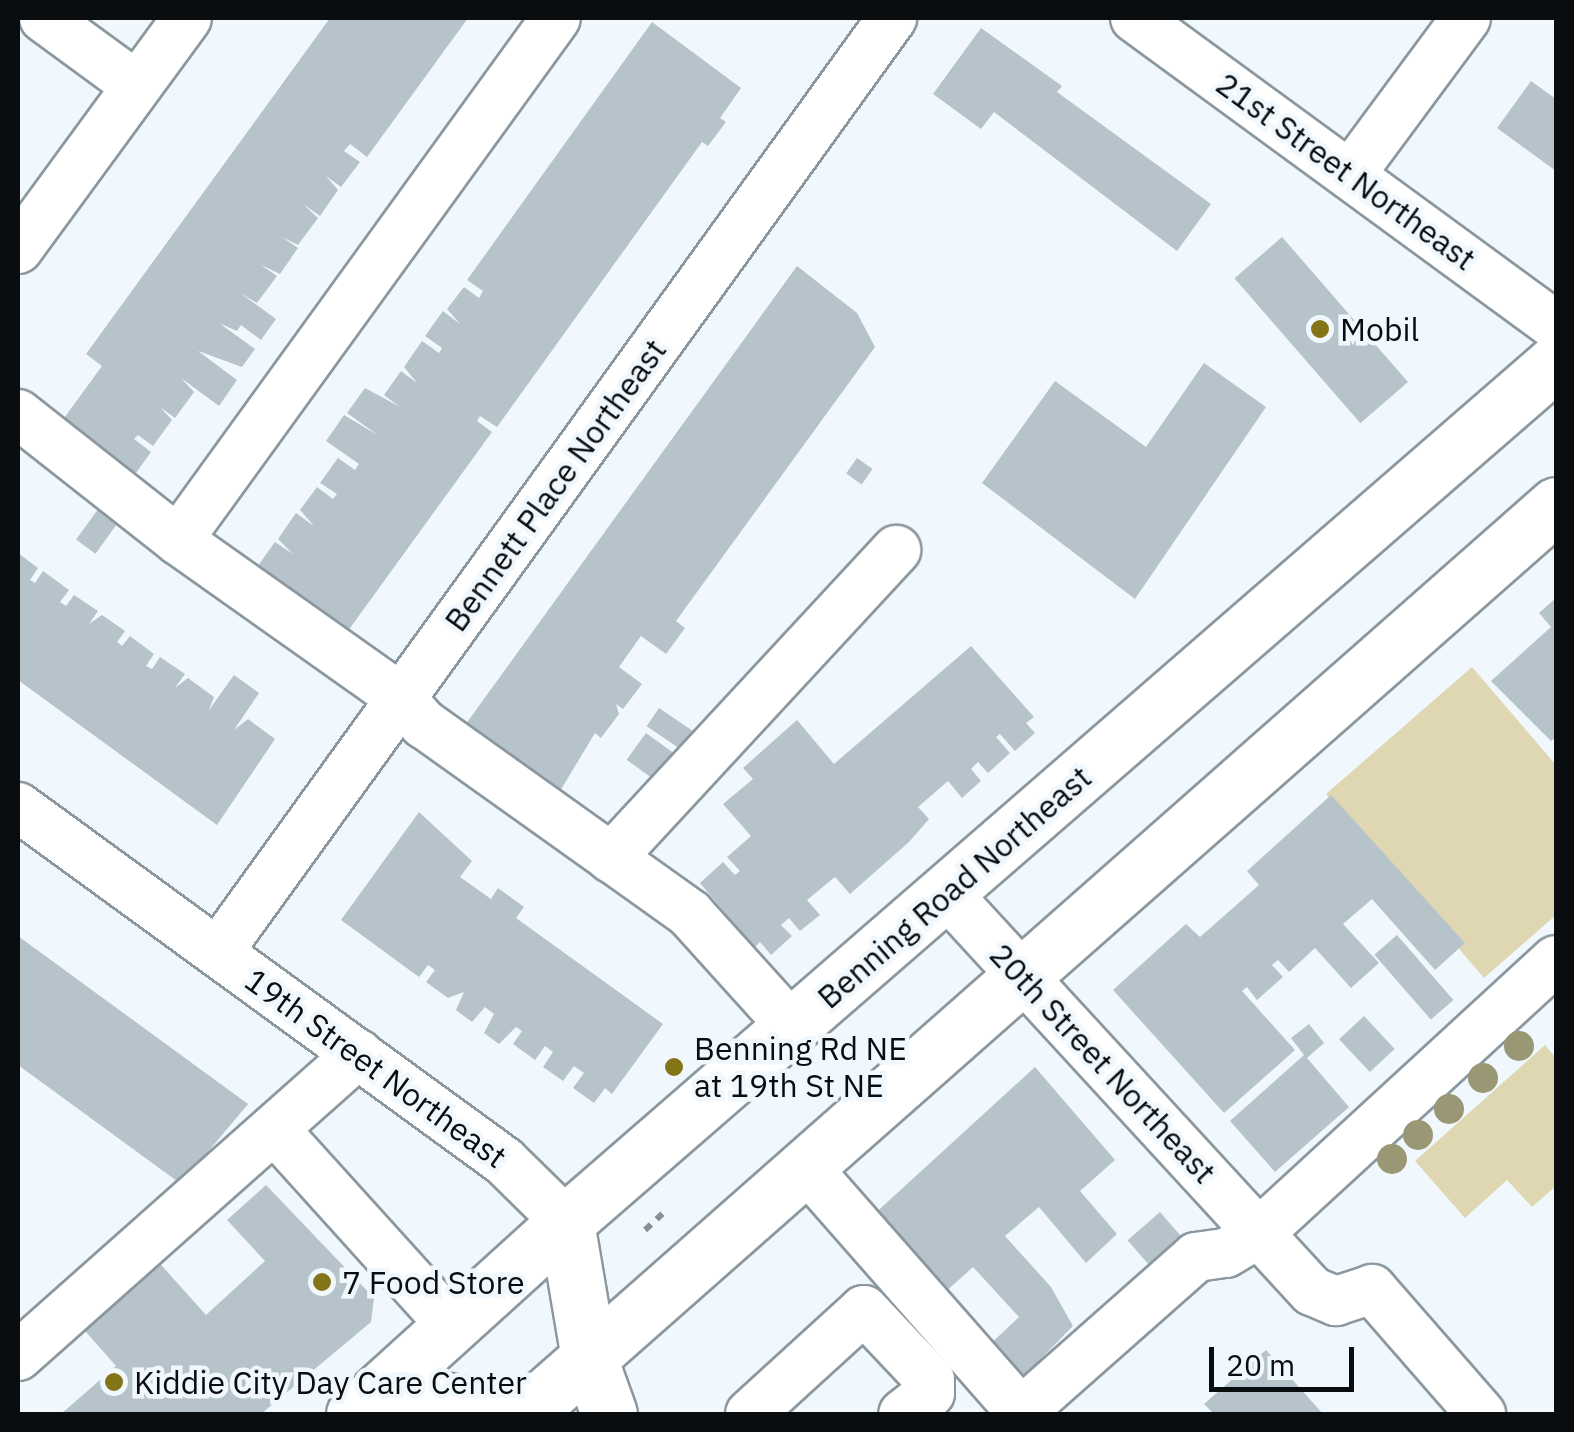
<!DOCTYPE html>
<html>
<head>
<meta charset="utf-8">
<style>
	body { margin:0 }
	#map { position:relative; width:1574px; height:1432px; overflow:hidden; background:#f0f8fd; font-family:"IBM Plex Sans",sans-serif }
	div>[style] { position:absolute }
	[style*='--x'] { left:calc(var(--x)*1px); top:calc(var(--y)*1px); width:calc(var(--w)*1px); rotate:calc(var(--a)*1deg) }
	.green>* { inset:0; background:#ded7b2 }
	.building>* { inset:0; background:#b6c3cb; transform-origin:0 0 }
	.path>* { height:6px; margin-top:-3px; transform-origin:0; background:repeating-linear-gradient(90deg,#8a9094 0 8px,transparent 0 16px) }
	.roads { filter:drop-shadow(2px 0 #8b989f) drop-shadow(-2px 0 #8b989f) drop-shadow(0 2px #8b989f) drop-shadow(0 -2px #8b989f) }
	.minor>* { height:48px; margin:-24px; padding:0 24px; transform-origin:24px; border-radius:24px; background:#fff }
	.major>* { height:55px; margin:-27.5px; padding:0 27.5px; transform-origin:27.5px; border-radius:27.5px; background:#fff }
	.trees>* { width:30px; height:30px; margin:-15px; border-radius:50%; background:#999774 }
	.dots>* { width:28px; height:28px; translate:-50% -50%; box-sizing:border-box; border:5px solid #f0f8fd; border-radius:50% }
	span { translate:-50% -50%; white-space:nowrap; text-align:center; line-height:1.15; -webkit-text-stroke:9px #f0f8fd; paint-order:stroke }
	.street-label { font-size:32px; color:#090d10 }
	.poi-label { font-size:32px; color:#090d10 }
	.left { translate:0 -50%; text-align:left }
	.frame { position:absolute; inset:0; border:20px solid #090d10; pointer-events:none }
	.scale { position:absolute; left:1209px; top:1347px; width:145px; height:45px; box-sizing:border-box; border:5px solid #090d10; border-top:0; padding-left:12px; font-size:30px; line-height:35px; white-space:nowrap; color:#090d10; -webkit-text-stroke:8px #f0f8fd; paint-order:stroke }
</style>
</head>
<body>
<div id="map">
	<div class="green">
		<div style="clip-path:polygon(1472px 667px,1556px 765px,1556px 915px,1484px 978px,1326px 794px)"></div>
		<div style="clip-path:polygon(1545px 1045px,1556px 1058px,1556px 1186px,1532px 1207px,1507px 1180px,1465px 1218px,1415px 1161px)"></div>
	</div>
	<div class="building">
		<div style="clip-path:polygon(330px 18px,468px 18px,367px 157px,350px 144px,344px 151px,360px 162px,341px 187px,326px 176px,338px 190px,320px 216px,303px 204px,318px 218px,298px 245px,282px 237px,298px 248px,280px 274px,261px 265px,277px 276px,257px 303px,240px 293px,276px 319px,261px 340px,241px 325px,237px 331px,219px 323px,255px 349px,242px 367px,198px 351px,237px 380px,219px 406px,181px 378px,194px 392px,175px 418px,160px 407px,172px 420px,153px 446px,138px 435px,134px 439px,151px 452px,133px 477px,59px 425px,102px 366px,86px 354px)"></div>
		<div style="clip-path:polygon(652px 22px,741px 88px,720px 118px,726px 122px,708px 146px,702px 142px,497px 427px,480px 416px,477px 421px,492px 432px,345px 635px,255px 570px,275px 542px,293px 554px,278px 539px,296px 513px,314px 526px,300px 510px,317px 487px,333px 499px,337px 494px,320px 483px,338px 458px,355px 470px,359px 464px,326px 441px,344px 415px,379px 436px,347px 413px,365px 388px,400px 407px,384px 395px,401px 371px,417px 383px,404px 367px,422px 341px,439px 353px,442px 348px,425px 336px,443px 311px,460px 324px,447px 309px,464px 287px,479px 298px,483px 291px,467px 280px)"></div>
		<div style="clip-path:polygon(981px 28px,1062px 86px,1057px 92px,1211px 204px,1177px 251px,994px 112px,981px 129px,933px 94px)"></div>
		<div style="clip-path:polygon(1531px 81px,1556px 99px,1556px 171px,1497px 128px)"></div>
		<div style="left:1282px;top:237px;width:192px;height:63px;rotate:49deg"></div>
		<div style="clip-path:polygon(797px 266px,857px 313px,875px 347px,676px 621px,685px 628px,666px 654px,641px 636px,619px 667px,642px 684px,623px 709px,616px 704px,619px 714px,601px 738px,595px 733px,557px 796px,463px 728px)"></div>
		<div style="clip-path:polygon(1204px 363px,1266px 407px,1135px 599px,982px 483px,1055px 381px,1146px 447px)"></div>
		<div style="left:857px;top:458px;width:19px;height:19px;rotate:35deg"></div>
		<div style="left:99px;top:508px;width:24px;height:39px;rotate:36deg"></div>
		<div style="clip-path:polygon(18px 553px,38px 568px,30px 580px,35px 583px,43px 571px,69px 590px,60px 602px,66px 606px,74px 595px,98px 611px,89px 624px,102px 615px,125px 631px,117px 642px,122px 646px,130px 636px,154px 654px,146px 666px,152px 669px,160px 657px,185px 674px,175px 688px,188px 678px,214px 697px,209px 710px,234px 675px,259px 693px,234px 730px,248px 719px,275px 739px,217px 825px,18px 680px)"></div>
		<div style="clip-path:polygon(1556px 598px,1556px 737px,1551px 741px,1491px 681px,1551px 627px,1539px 613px)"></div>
		<div style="clip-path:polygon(971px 646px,1034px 717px,1026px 723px,1035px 733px,1015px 751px,1000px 734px,996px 737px,1010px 753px,988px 773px,978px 762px,971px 769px,981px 781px,962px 798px,948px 781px,918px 807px,929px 819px,909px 842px,850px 894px,835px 877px,807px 900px,820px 915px,800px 931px,789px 918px,781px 925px,792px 936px,771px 955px,760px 942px,754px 948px,700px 883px,723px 862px,735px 875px,740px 871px,727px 857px,751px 836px,723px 804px,753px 779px,743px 768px,797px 720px,834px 764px)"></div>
		<div style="left:659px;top:708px;width:45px;height:22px;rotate:34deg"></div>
		<div style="left:646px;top:733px;width:44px;height:33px;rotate:36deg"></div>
		<div style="clip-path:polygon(1331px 795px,1465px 943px,1435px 970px,1372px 899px,1343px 924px,1379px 963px,1351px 988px,1315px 948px,1289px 972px,1278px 960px,1272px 965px,1283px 977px,1257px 1000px,1247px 987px,1242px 991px,1295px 1050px,1224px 1113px,1113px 990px,1186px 924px,1200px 937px,1259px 885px,1247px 871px)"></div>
		<div style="clip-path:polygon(419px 812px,472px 861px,460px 877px,491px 899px,498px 888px,524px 907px,516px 918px,663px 1024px,612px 1094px,605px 1088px,594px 1103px,573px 1088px,584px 1073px,574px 1066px,563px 1081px,543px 1067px,553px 1052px,545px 1046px,535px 1060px,513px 1044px,522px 1031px,516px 1027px,499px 1044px,484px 1033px,494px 1014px,485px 1007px,472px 1022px,456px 1010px,464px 992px,448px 998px,426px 982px,435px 970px,428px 965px,419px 977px,341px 920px)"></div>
		<div style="left:1397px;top:935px;width:86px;height:30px;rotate:49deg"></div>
		<div style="clip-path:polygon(18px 936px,248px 1104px,181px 1184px,18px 1065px)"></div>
		<div style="left:1364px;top:1016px;width:45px;height:34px;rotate:47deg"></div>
		<div style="clip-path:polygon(1309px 1024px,1324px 1043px,1307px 1058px,1349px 1107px,1275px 1172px,1230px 1121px,1304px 1055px,1291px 1038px)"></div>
		<div style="clip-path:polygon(1035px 1067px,1115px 1160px,1080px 1191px,1117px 1234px,1086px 1263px,1039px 1207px,1005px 1236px,1051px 1287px,1073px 1326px,1017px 1383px,985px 1349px,1019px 1317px,973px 1267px,942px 1295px,871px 1217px)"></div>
		<div style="clip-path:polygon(266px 1185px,374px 1298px,371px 1322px,261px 1414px,61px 1414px,116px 1366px,79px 1324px,154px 1257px,206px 1315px,265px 1261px,227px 1220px)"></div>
		<div style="left:1160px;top:1212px;width:40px;height:43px;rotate:49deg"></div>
		<div style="clip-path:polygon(1266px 1350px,1323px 1414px,1214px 1414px,1204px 1404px)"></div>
	</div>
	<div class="path">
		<div style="--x:645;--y:1230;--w:25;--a:-43"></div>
	</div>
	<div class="roads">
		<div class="minor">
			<div style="--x:44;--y:18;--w:115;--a:36.2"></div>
			<div style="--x:1135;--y:18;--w:522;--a:36.19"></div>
			<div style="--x:1350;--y:175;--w:195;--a:-53.5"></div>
			<div style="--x:18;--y:249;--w:286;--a:-53.8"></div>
			<div style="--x:18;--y:414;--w:204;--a:38.2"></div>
			<div style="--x:178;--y:540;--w:273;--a:35.3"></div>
			<div style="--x:401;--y:698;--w:35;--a:49"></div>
			<div style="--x:424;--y:724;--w:327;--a:35.5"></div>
			<div style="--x:690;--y:914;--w:154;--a:47.9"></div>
			<div style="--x:178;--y:540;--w:644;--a:-54.09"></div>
			<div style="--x:18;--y:807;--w:601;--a:36.07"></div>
			<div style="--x:504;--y:1161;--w:87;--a:44.5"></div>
			<div style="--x:611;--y:858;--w:420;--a:-47.2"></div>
			<div style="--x:946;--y:893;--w:541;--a:47.4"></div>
			<div style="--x:1312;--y:1291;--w:26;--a:23"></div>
			<div style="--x:1336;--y:1301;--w:38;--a:-18"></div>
			<div style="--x:1372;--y:1289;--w:166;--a:48.9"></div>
			<div style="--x:218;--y:952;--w:1152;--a:-54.18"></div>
			<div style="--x:274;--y:1129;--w:264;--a:47.9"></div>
			<div style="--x:805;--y:1166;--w:330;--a:48.7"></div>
			<div style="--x:18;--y:1356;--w:455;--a:-41.6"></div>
			<div style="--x:1021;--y:1412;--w:234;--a:-41.5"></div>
			<div style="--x:1196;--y:1257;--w:30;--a:-8"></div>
			<div style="--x:1226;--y:1253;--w:39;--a:-31"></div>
			<div style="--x:1259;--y:1233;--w:403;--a:-42.6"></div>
			<div style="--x:750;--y:1414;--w:154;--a:-42.4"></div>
			<div style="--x:864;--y:1310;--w:96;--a:46.7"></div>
			<div style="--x:930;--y:1380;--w:13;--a:90"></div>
			<div style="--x:930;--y:1393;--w:34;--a:142"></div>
		</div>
		<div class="major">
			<div style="--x:566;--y:1222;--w:138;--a:80.4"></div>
			<div style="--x:589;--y:1358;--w:59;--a:70.3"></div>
			<div style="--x:384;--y:1388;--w:133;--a:11.3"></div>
			<div style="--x:354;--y:1414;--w:286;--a:-42.2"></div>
			<div style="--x:566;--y:1222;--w:1311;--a:-40.98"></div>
			<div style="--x:525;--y:1414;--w:1374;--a:-41.4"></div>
		</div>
	</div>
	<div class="trees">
		<div style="left:1519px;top:1046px"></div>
		<div style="left:1483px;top:1078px"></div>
		<div style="left:1449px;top:1109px"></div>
		<div style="left:1418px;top:1135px"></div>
		<div style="left:1392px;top:1159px"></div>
	</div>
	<div class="dots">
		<div style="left:1320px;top:329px;background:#837517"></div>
		<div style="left:674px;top:1067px;background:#837517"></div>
		<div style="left:322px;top:1282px;background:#837517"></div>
		<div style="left:114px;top:1382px;background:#837517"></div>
	</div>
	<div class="street-label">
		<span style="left:1346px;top:171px;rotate:36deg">21st Street Northeast</span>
		<span style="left:555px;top:485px;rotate:-54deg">Bennett Place Northeast</span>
		<span style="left:954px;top:887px;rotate:-41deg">Benning Road Northeast</span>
		<span style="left:1103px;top:1063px;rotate:47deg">20th Street Northeast</span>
		<span style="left:376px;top:1068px;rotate:36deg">19th Street Northeast</span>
	</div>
	<div class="poi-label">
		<span class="left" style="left:1340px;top:329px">Mobil</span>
		<span class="left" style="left:694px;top:1067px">Benning Rd NE<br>at 19th St NE</span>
		<span class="left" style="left:342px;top:1282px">7 Food Store</span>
		<span class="left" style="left:134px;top:1382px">Kiddie City Day Care Center</span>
	</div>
	<div class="frame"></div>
	<div class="scale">20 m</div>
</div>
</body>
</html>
